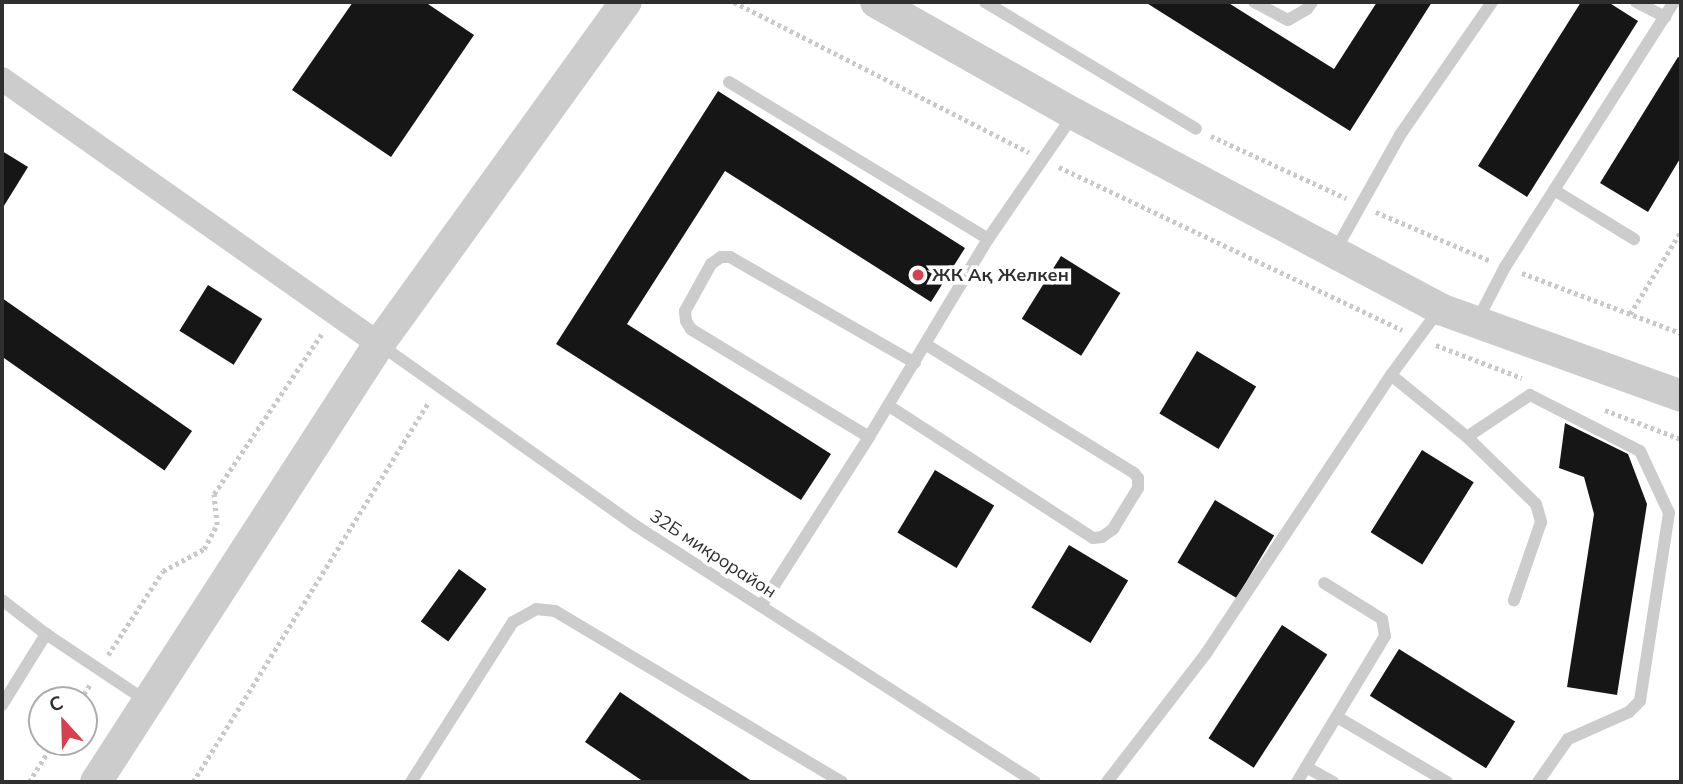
<!DOCTYPE html>
<html>
<head>
<meta charset="utf-8">
<style>
	body { margin:0 }
	#map { position:relative; width:1683px; height:784px; overflow:hidden; background:#fff; font-family:Mulish,sans-serif }
	div>[style] { position:absolute }
	[style*='--x'] { left:calc(var(--x)*1px); top:calc(var(--y)*1px); width:calc(var(--w)*1px); rotate:calc(var(--a)*1deg) }
	.building>* { inset:0; background:#161616; transform-origin:0 0 }
	.path>* { height:4.5px; margin-top:-2.25px; transform-origin:0; background:repeating-linear-gradient(90deg,#c9c9c9 0 3.5px,transparent 0 7px) }
	.service>* { height:12px; margin:-6px; padding:0 6px; transform-origin:6px; border-radius:6px; background:#ccc }
	.minor>* { height:24px; margin:-12px; padding:0 12px; transform-origin:12px; border-radius:12px; background:#ccc }
	.tertiary>* { height:32px; margin:-16px; padding:0 16px; transform-origin:16px; border-radius:16px; background:#ccc }
	.dots>* { width:19px; height:19px; translate:-50% -50%; box-sizing:border-box; border:4px solid #fff; border-radius:50% }
	span { translate:-50% -50%; white-space:nowrap; text-align:center; line-height:1.15; -webkit-text-stroke:7px #fff; paint-order:stroke }
	.poi-label { font-size:18px; color:#2f2f2f; font-weight:700 }
	.left { translate:0 -50%; text-align:left }
	.street-label { font-size:18px; color:#2f2f2f }
	.frame { position:absolute; inset:0; border:4px solid #2f2f2f; pointer-events:none }
	.north { position:absolute; left:28px; top:686px; width:70px; height:70px; box-sizing:border-box; background:#fff; border:2px solid #acacac; border-radius:50%; rotate:338deg; font-size:19px; font-weight:700; line-height:28px; text-align:center; color:#2f2f2f }
	.north::after { content:''; display:block; margin:auto; width:24px; height:32px; background:#d5414f; clip-path:polygon(50% 0,100% 100%,50% 72%,0 100%) }
</style>
</head>
<body>
<div id="map">
	<div class="building">
		<div style="clip-path:polygon(353px 2px,425px 2px,474px 35px,391px 157px,292px 90px)"></div>
		<div style="clip-path:polygon(1145px 2px,1227px 2px,1334px 69px,1377px 2px,1432px 2px,1350px 131px)"></div>
		<div style="clip-path:polygon(1581px 2px,1608px 2px,1638px 21px,1527px 197px,1478px 166px)"></div>
		<div style="clip-path:polygon(1678px 57px,1681px 58px,1681px 157px,1648px 212px,1600px 183px)"></div>
		<div style="clip-path:polygon(718px 91px,965px 248px,931px 302px,725px 171px,627px 324px,831px 454px,801px 500px,556px 344px)"></div>
		<div style="clip-path:polygon(2px 151px,28px 167px,2px 209px)"></div>
		<div style="left:1061px;top:256px;width:70px;height:74px;rotate:32deg"></div>
		<div style="left:208px;top:285px;width:64px;height:54px;rotate:32deg"></div>
		<div style="left:2px;top:298px;width:232px;height:48px;rotate:35deg"></div>
		<div style="left:1197px;top:351px;width:69px;height:73px;rotate:31deg"></div>
		<div style="clip-path:polygon(1565px 423px,1628px 454px,1647px 504px,1617px 695px,1567px 687px,1594px 514px,1584px 477px,1559px 468px)"></div>
		<div style="left:1422px;top:450px;width:61px;height:97px;rotate:32deg"></div>
		<div style="left:935px;top:470px;width:69px;height:73px;rotate:31deg"></div>
		<div style="left:1215px;top:500px;width:69px;height:73px;rotate:31deg"></div>
		<div style="left:1069px;top:545px;width:69px;height:73px;rotate:31deg"></div>
		<div style="left:459px;top:569px;width:34px;height:65px;rotate:36deg"></div>
		<div style="left:1282px;top:625px;width:54px;height:135px;rotate:33deg"></div>
		<div style="left:1399px;top:649px;width:137px;height:55px;rotate:32deg"></div>
		<div style="clip-path:polygon(620px 692px,753px 782px,644px 782px,585px 742px)"></div>
	</div>
	<div class="path">
		<div style="--x:734;--y:2;--w:331;--a:27"></div>
		<div style="--x:1211;--y:136;--w:149;--a:24.7"></div>
		<div style="--x:1059;--y:167;--w:380;--a:25.4"></div>
		<div style="--x:1376;--y:212;--w:125;--a:23.1"></div>
		<div style="--x:1522;--y:273;--w:170;--a:20.7"></div>
		<div style="--x:1630;--y:314;--w:97;--a:-58.4"></div>
		<div style="--x:1436;--y:345;--w:92;--a:21"></div>
		<div style="--x:1605;--y:410;--w:81;--a:20.9"></div>
		<div style="--x:108;--y:655;--w:100;--a:-56.8"></div>
		<div style="--x:163;--y:571;--w:47;--a:-28.2"></div>
		<div style="--x:204;--y:549;--w:27;--a:-62"></div>
		<div style="--x:217;--y:525;--w:31;--a:-96"></div>
		<div style="--x:214;--y:494;--w:195;--a:-56.1"></div>
		<div style="--x:80;--y:700;--w:20;--a:-57"></div>
		<div style="--x:29;--y:782;--w:47;--a:-58"></div>
		<div style="--x:193;--y:782;--w:447;--a:-58.2"></div>
	</div>
	<div class="service">
		<div style="--x:985;--y:2;--w:246;--a:31"></div>
		<div style="--x:1254;--y:2;--w:38;--a:28"></div>
		<div style="--x:1288;--y:20;--w:22;--a:-30"></div>
		<div style="--x:1307;--y:9;--w:9;--a:-54"></div>
		<div style="--x:1636;--y:2;--w:33;--a:27"></div>
		<div style="--x:729;--y:82;--w:303;--a:31.2"></div>
		<div style="--x:1554;--y:190;--w:94;--a:31.5"></div>
		<div style="--x:1335;--y:251;--w:133;--a:-60.7"></div>
		<div style="--x:1400;--y:135;--w:162;--a:-55.3"></div>
		<div style="--x:1476;--y:323;--w:63;--a:-62.6"></div>
		<div style="--x:1505;--y:267;--w:314;--a:-57.5"></div>
		<div style="--x:379;--y:344;--w:315;--a:35.3"></div>
		<div style="--x:636;--y:526;--w:474;--a:32.7"></div>
		<div style="--x:1391;--y:375;--w:98;--a:39.2"></div>
		<div style="--x:1467;--y:437;--w:96;--a:44.2"></div>
		<div style="--x:1536;--y:504;--w:19;--a:74"></div>
		<div style="--x:1541;--y:522;--w:83;--a:109.1"></div>
		<div style="--x:889;--y:406;--w:243;--a:32.9"></div>
		<div style="--x:1093;--y:538;--w:9;--a:-6"></div>
		<div style="--x:1102;--y:537;--w:14;--a:-36"></div>
		<div style="--x:1113;--y:529;--w:48;--a:-58.6"></div>
		<div style="--x:1138;--y:488;--w:10;--a:-90"></div>
		<div style="--x:1138;--y:478;--w:6;--a:-129"></div>
		<div style="--x:1134;--y:473;--w:243;--a:-148.3"></div>
		<div style="--x:869;--y:437;--w:208;--a:-148.8"></div>
		<div style="--x:691;--y:329;--w:9;--a:-122"></div>
		<div style="--x:686;--y:321;--w:10;--a:-96"></div>
		<div style="--x:685;--y:311;--w:54;--a:-61"></div>
		<div style="--x:711;--y:264;--w:12;--a:-35"></div>
		<div style="--x:721;--y:257;--w:9;--a:0"></div>
		<div style="--x:730;--y:257;--w:213;--a:29.8"></div>
		<div style="--x:1467;--y:437;--w:76;--a:-33.7"></div>
		<div style="--x:1530;--y:395;--w:123;--a:27"></div>
		<div style="--x:1640;--y:451;--w:68;--a:64.9"></div>
		<div style="--x:1669;--y:513;--w:190;--a:98.8"></div>
		<div style="--x:1640;--y:701;--w:16;--a:135"></div>
		<div style="--x:1629;--y:712;--w:67;--a:156.1"></div>
		<div style="--x:1568;--y:739;--w:52;--a:124.9"></div>
		<div style="--x:2;--y:600;--w:56;--a:37.7"></div>
		<div style="--x:46;--y:634;--w:123;--a:33.7"></div>
		<div style="--x:761;--y:606;--w:201;--a:-57.4"></div>
		<div style="--x:869;--y:437;--w:231;--a:-59"></div>
		<div style="--x:988;--y:239;--w:152;--a:-55.5"></div>
		<div style="--x:2;--y:705;--w:84;--a:-58.2"></div>
		<div style="--x:1337;--y:717;--w:128;--a:30.6"></div>
		<div style="--x:1306;--y:767;--w:31;--a:29"></div>
		<div style="--x:411;--y:782;--w:190;--a:-57.5"></div>
		<div style="--x:513;--y:622;--w:26;--a:-29"></div>
		<div style="--x:536;--y:609;--w:19;--a:6"></div>
		<div style="--x:555;--y:611;--w:334;--a:30.8"></div>
		<div style="--x:1107;--y:782;--w:164;--a:-52.4"></div>
		<div style="--x:1207;--y:652;--w:333;--a:-56.4"></div>
		<div style="--x:1391;--y:375;--w:81;--a:-53.6"></div>
		<div style="--x:1297;--y:782;--w:170;--a:-58.9"></div>
		<div style="--x:1385;--y:636;--w:17;--a:-100"></div>
		<div style="--x:1382;--y:619;--w:68;--a:-148.2"></div>
	</div>
	<div class="minor">
		<div style="--x:2;--y:79;--w:461;--a:35.1"></div>
	</div>
	<div class="tertiary">
		<div style="--x:876;--y:2;--w:227;--a:29.5"></div>
		<div style="--x:1074;--y:114;--w:415;--a:28"></div>
		<div style="--x:1440;--y:309;--w:256;--a:19.8"></div>
		<div style="--x:96;--y:782;--w:521;--a:-57.13"></div>
		<div style="--x:379;--y:344;--w:422;--a:-54.2"></div>
	</div>
	<div class="dots">
		<div style="left:918px;top:275px;background:#d5414f"></div>
	</div>
	<div class="poi-label">
		<span class="left" style="left:932px;top:275px">ЖК Ақ Желкен</span>
	</div>
	<div class="street-label">
		<span style="left:713px;top:554px;rotate:33deg">32Б микрорайон</span>
	</div>
	<div class="frame"></div>
	<div class="north">С</div>
</div>
</body>
</html>
